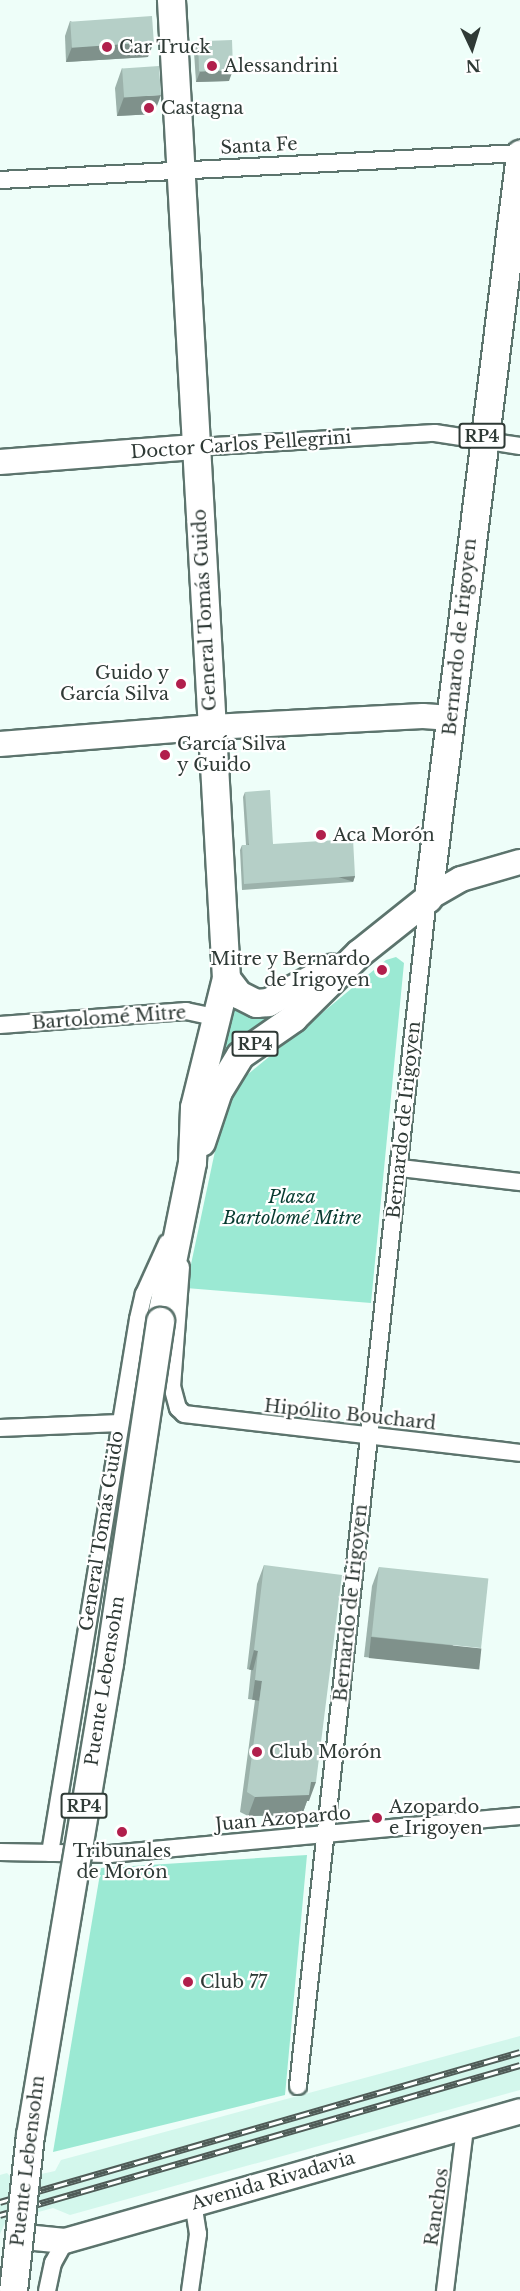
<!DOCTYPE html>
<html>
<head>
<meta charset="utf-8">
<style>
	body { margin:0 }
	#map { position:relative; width:520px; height:2291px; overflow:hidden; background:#eefef9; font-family:"Libre Baskerville",serif }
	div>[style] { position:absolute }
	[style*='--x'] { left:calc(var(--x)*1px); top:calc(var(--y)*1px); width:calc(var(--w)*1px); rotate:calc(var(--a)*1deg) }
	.built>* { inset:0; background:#d3f7ec }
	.green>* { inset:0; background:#9be9d3 }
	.roads { filter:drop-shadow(2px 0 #5c746d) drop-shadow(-2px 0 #5c746d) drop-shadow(0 2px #5c746d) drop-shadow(0 -2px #5c746d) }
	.street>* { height:16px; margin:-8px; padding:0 8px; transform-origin:8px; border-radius:8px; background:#fff }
	.secondary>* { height:24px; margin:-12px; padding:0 12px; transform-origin:12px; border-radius:12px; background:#fff }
	.primary>* { height:27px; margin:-13.5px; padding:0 13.5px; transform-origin:13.5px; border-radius:13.5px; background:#fff }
	.rail>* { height:7px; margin-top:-3.5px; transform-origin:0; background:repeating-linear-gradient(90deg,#fff 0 14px,#4f5b57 0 28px); box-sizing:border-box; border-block:2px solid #4f5b57 }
	.bridges { filter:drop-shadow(2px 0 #5c746d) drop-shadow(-2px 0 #5c746d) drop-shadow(0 2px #5c746d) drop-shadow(0 -2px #5c746d) }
	.primary-bridge>* { height:27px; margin:-13.5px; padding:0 13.5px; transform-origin:13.5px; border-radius:13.5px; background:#fff }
	.wall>* { inset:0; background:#9cb2ab }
	.shaded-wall>* { inset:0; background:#7f918b; transform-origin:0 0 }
	.building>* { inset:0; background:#b5cfc7; transform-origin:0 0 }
	.dots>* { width:16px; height:16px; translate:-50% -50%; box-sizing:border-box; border:3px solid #fff; border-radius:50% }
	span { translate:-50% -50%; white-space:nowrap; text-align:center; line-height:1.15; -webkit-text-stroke:4.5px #fff; paint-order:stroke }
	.shield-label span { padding:2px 4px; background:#fff; border:2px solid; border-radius:4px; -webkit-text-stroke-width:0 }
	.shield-label { font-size:16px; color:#2f3a36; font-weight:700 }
	.poi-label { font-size:18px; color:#2f3a36 }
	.left { translate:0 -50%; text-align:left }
	.right { translate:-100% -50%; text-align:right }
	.street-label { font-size:18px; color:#2f3a36 }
	.park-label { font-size:18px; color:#063a2f; font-style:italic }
	.north { position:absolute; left:442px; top:18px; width:60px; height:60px; -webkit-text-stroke:4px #fff; paint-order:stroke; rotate:176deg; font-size:16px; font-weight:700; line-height:24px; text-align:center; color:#2f3a36 }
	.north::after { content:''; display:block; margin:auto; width:21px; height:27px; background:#2f3a36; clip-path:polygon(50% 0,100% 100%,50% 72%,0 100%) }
</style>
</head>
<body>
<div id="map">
	<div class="built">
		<div style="clip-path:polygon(520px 2036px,520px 2090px,70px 2215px,53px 2208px,6px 2221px,0 2234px,0 2175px,7px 2173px,14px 2180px,55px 2171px,61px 2160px)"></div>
	</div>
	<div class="green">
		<div style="clip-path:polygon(396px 957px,404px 963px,371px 1303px,186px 1288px,222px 1118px,235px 1085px,386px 960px)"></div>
		<div style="clip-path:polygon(310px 987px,210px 1090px,230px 996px)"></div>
		<div style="clip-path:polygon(307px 1855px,285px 2095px,53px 2152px,101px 1868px)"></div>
	</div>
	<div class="roads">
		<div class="street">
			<div style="--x:0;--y:180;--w:521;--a:-2.97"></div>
			<div style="--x:197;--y:447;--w:238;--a:-3.4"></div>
			<div style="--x:435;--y:433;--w:86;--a:8.7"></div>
			<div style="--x:0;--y:1025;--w:187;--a:-4.3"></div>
			<div style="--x:186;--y:1011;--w:33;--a:12"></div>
			<div style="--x:400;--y:1168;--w:121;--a:6.7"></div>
			<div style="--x:181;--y:1267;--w:119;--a:94.3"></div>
			<div style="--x:172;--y:1386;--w:23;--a:75"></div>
			<div style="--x:178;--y:1408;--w:8;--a:45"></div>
			<div style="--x:184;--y:1414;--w:338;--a:6.6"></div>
			<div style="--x:0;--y:1428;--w:120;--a:-2.4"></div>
			<div style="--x:0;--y:1852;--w:110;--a:1"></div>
			<div style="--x:110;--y:1854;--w:412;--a:-5.3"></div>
			<div style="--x:50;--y:1853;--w:541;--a:-80.64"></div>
			<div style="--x:138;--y:1319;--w:26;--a:-77"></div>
			<div style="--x:144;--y:1294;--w:56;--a:-65.7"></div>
			<div style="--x:298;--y:2086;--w:1195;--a:-83.76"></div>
			<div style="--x:47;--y:2291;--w:29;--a:-78"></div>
			<div style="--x:53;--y:2263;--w:25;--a:-61"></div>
			<div style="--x:190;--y:2291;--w:58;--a:-82"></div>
			<div style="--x:198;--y:2234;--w:30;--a:-99"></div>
			<div style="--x:445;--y:2291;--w:164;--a:-83"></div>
		</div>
		<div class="secondary">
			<div style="--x:0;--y:462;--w:198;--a:-4.4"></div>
			<div style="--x:0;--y:744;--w:213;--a:-4.6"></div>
			<div style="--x:212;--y:727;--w:211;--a:-3"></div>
			<div style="--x:423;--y:716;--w:28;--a:4"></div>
			<div style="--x:428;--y:898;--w:38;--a:-30"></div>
			<div style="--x:461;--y:879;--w:61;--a:-16.1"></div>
			<div style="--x:25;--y:2237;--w:40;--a:5.7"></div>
			<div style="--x:65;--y:2241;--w:473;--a:-15.9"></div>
		</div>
		<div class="primary">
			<div style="--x:226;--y:978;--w:20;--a:53"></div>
			<div style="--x:238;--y:994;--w:20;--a:27"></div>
			<div style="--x:256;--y:1003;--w:12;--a:-5"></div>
			<div style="--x:268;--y:1002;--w:72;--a:-28.4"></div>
			<div style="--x:201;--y:1142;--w:54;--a:-71.6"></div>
			<div style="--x:218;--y:1091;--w:42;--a:-58.6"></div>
			<div style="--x:240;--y:1055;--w:65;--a:-34.9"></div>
			<div style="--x:293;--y:1018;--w:93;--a:-44.6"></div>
			<div style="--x:359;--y:953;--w:88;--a:-38.6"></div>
			<div style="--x:428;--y:898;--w:750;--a:-82.95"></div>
			<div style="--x:160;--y:1321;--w:162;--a:-78.6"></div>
			<div style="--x:192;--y:1162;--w:55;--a:-87.9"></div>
			<div style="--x:194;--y:1107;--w:133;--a:-76.1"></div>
			<div style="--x:226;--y:978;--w:980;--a:-93.22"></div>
		</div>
	</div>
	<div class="rail">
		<div style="--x:0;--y:2202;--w:541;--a:-16.09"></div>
		<div style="--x:0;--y:2215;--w:541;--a:-16.09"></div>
	</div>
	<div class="bridges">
		<div class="primary-bridge">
			<div style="--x:13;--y:2291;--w:157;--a:-83.8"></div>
			<div style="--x:30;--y:2135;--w:479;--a:-80.5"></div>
			<div style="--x:109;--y:1663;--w:346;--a:-81.5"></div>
		</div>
	</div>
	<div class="wall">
		<div style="clip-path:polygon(70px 21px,148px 57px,66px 62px,65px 36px)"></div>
		<div style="clip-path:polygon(198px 42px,229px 81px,196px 82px,194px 52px)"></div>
		<div style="clip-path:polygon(122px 68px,154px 114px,117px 116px,115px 88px)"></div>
		<div style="clip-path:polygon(245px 792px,273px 844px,355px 876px,353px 882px,242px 890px,240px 850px,242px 845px,246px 845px,243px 797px)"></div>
		<div style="clip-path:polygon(264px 1565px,309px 1801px,307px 1801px,302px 1815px,248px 1816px,240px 1812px,255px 1700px,248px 1699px,251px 1670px,247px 1669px,257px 1584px)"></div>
		<div style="clip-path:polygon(379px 1567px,474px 1668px,364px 1657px,372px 1586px)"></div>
	</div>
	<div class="shaded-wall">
		<div style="clip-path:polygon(154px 42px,148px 57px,66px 62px,72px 47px)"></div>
		<div style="clip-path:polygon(233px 70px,229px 81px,196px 82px,200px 72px)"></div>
		<div style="clip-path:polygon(161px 95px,154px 114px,117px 116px,124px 97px)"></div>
		<div style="left:355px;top:876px;width:6px;height:111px;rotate:108deg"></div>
		<div style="left:371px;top:1637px;width:111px;height:21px;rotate:6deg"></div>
		<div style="left:254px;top:1650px;width:4px;height:20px;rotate:14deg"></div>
		<div style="left:255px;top:1680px;width:7px;height:20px;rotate:8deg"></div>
		<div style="clip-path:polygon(311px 1782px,316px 1782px,309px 1801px,307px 1801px,302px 1815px,248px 1816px,255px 1797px)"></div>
	</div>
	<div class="building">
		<div style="left:152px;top:16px;width:26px;height:82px;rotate:86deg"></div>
		<div style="left:232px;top:40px;width:30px;height:34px;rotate:88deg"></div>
		<div style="left:159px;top:66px;width:29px;height:37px;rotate:86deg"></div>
		<div style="clip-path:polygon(270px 790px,273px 844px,353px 839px,355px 876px,244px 884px,242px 845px,249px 845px,245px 792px)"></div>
		<div style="clip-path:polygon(264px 1565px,342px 1575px,316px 1782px,311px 1782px,309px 1795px,255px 1797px,247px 1792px,262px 1681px,255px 1680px,258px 1651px,254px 1650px)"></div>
		<div style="left:379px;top:1567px;width:110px;height:70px;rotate:6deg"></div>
	</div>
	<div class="dots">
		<div style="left:107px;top:47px;background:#b11f4c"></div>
		<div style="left:212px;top:66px;background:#b11f4c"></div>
		<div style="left:149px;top:108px;background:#b11f4c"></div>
		<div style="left:181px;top:684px;background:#b11f4c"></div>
		<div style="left:165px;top:755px;background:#b11f4c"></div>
		<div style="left:321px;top:835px;background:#b11f4c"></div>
		<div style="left:382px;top:970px;background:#b11f4c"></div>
		<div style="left:257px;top:1752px;background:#b11f4c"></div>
		<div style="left:377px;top:1818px;background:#b11f4c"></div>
		<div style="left:122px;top:1832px;background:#b11f4c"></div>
		<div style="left:188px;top:1982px;background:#b11f4c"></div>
	</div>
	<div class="shield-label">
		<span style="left:482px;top:436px">RP4</span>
		<span style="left:255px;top:1044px">RP4</span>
		<span style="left:84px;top:1806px">RP4</span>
	</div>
	<div class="poi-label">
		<span class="left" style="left:119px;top:47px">Car Truck</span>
		<span class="left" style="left:224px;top:66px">Alessandrini</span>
		<span class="left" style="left:161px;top:108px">Castagna</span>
		<span class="right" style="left:169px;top:684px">Guido y<br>García Silva</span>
		<span class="left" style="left:177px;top:755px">García Silva<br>y Guido</span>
		<span class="left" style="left:333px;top:835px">Aca Morón</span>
		<span class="right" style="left:370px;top:970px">Mitre y Bernardo<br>de Irigoyen</span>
		<span class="left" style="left:269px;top:1752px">Club Morón</span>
		<span class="left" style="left:389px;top:1818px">Azopardo<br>e Irigoyen</span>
		<span style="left:122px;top:1862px">Tribunales<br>de Morón</span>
		<span class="left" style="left:200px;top:1982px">Club 77</span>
	</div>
	<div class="street-label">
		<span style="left:259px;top:146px;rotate:-3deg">Santa Fe</span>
		<span style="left:241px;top:445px;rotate:-4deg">Doctor Carlos Pellegrini</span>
		<span style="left:205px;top:610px;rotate:-93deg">General Tomás Guido</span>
		<span style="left:460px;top:637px;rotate:-84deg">Bernardo de Irigoyen</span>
		<span style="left:109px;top:1018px;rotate:-4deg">Bartolomé Mitre</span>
		<span style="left:404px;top:1120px;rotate:-84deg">Bernardo de Irigoyen</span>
		<span style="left:350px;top:1415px;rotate:6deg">Hipólito Bouchard</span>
		<span style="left:102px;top:1531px;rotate:-81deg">General Tomás Guido</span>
		<span style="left:351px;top:1603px;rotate:-84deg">Bernardo de Irigoyen</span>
		<span style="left:105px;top:1681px;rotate:-81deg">Puente Lebensohn</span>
		<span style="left:283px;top:1819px;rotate:-5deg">Juan Azopardo</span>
		<span style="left:28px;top:2161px;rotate:-83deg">Puente Lebensohn</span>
		<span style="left:273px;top:2181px;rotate:-16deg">Avenida Rivadavia</span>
		<span style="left:437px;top:2207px;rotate:-82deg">Ranchos</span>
	</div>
	<div class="park-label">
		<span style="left:292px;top:1208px">Plaza<br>Bartolomé Mitre</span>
	</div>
	<div class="north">N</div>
</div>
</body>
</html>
